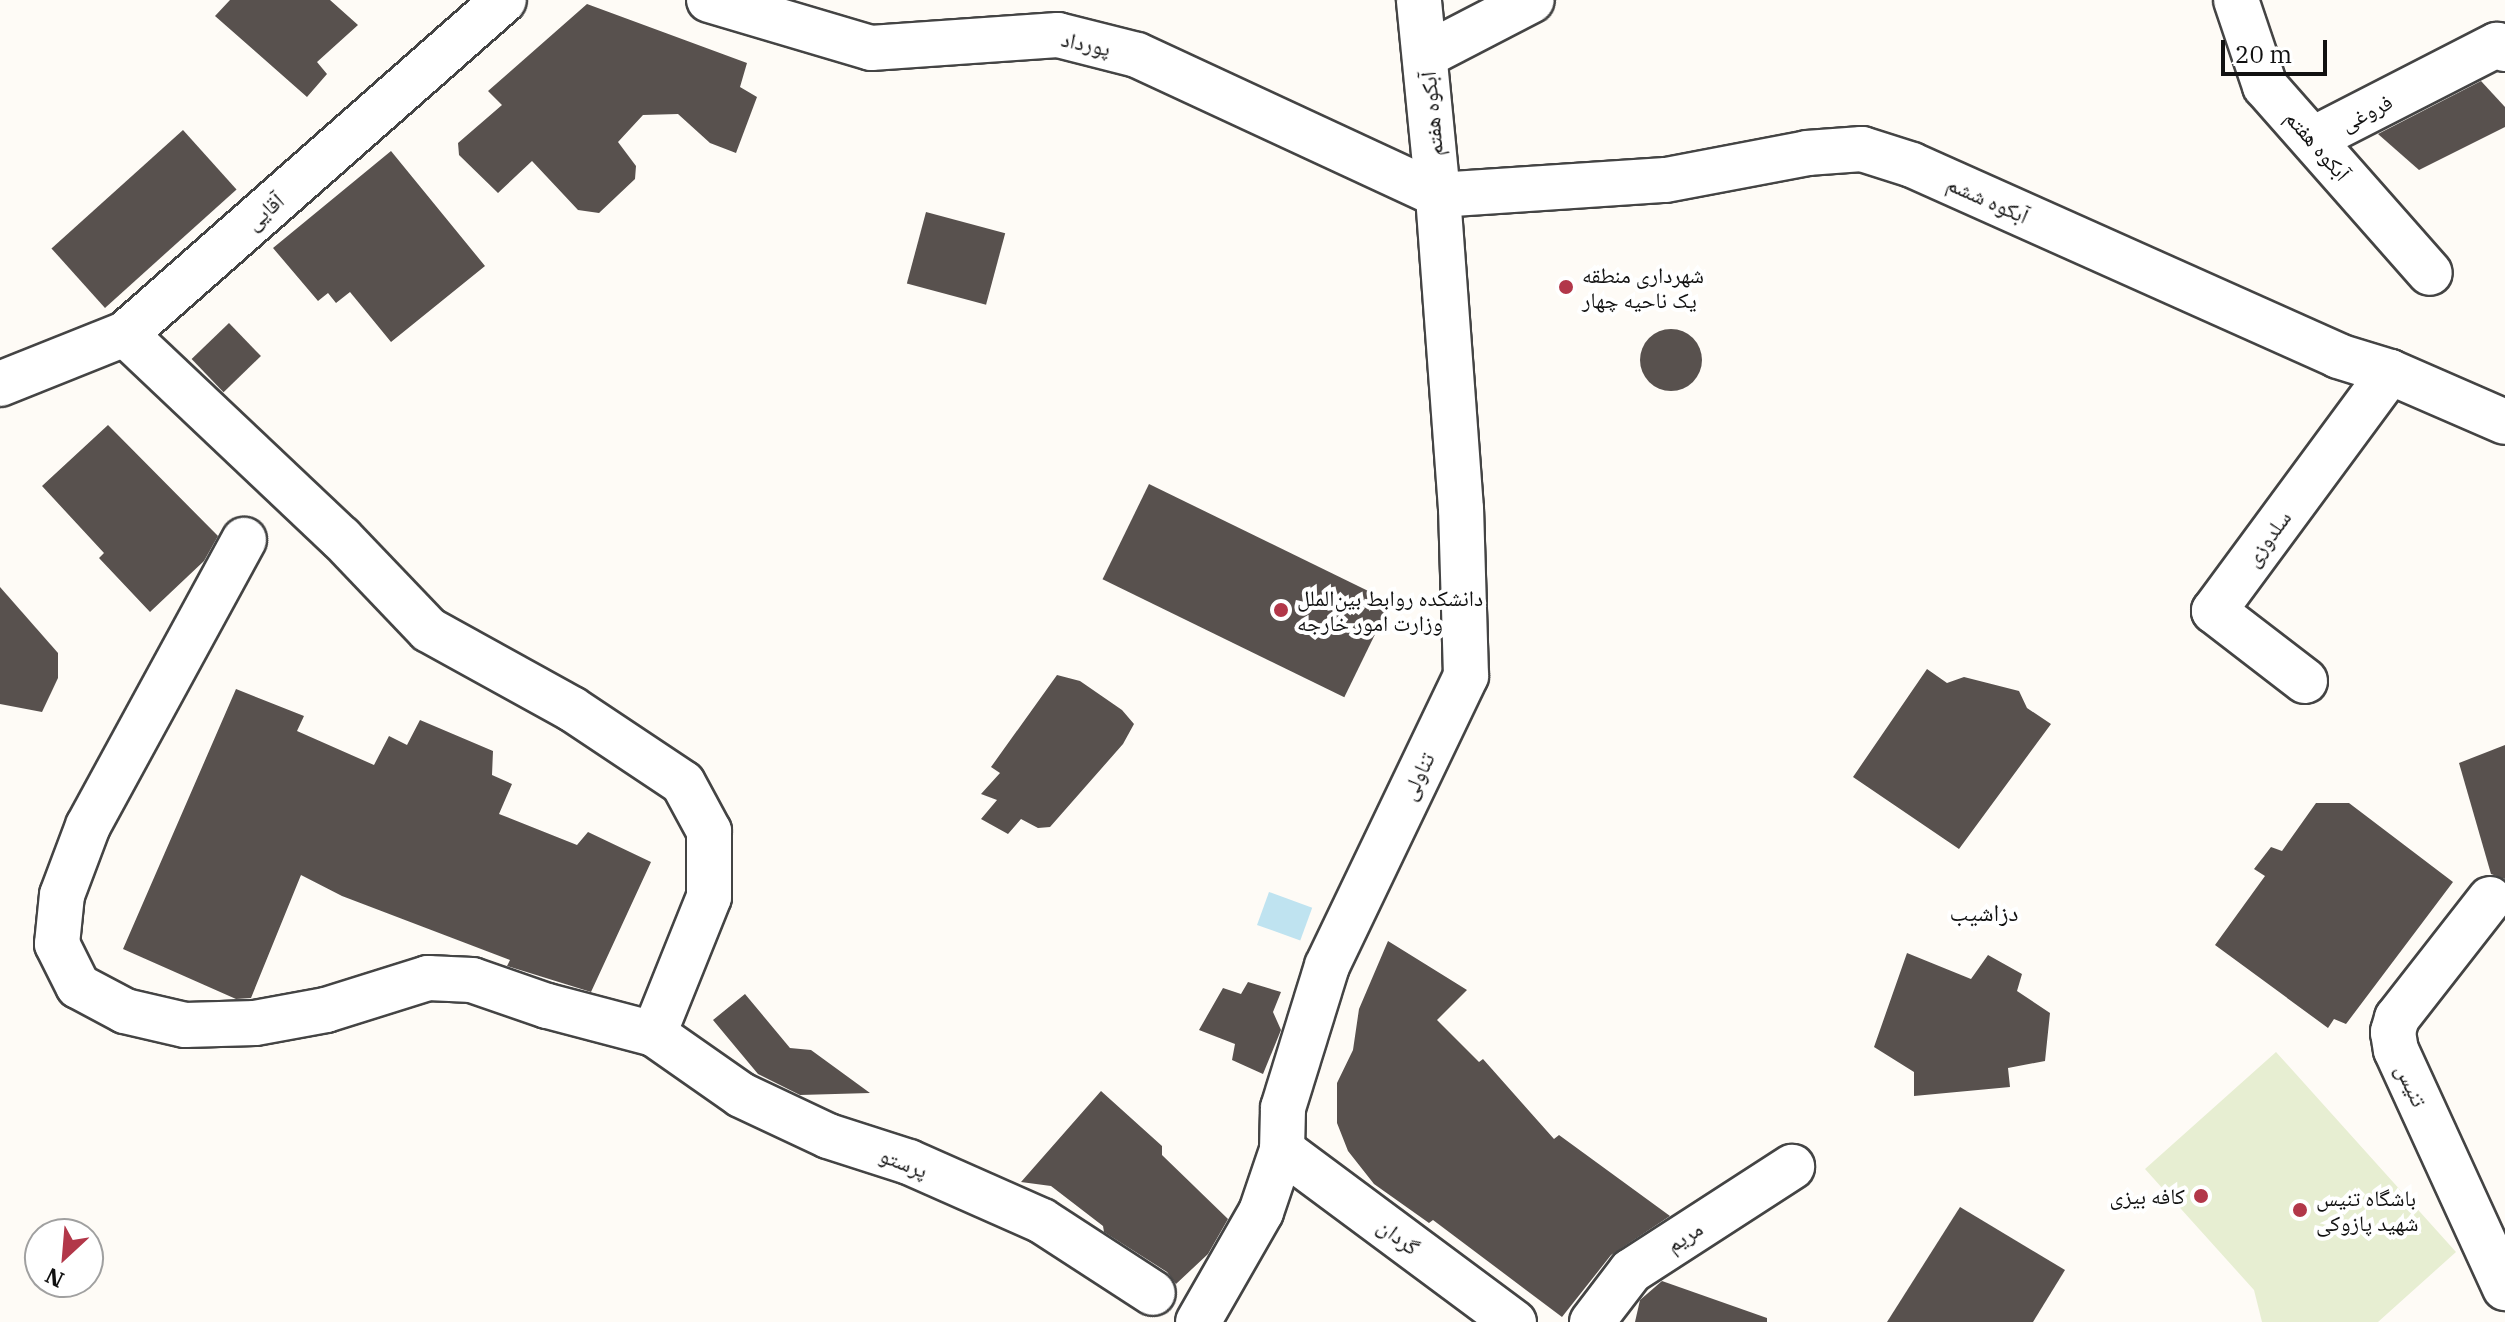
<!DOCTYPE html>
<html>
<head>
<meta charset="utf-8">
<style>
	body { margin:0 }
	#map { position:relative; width:2505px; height:1322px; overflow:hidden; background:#fefbf6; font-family:"IBM Plex Serif","Noto Naskh Arabic",serif }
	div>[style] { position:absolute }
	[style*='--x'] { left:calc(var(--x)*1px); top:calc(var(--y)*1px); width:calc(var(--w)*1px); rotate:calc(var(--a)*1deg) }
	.pitch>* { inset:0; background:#e7eed2 }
	.water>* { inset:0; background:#bfe3f0; transform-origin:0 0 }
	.building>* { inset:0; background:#58514e; transform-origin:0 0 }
	.round { border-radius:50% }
	.roads { filter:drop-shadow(2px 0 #444) drop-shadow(-2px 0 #444) drop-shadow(0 2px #444) drop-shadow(0 -2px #444) }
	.minor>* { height:44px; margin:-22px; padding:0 22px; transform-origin:22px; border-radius:22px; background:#fff }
	.dots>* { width:22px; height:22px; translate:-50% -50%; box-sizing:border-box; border:4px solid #fff; border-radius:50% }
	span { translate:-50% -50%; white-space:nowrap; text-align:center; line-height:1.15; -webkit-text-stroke:8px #fff; paint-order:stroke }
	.street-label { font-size:22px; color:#111 }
	.poi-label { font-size:22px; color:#111 }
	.left { translate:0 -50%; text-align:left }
	.right { translate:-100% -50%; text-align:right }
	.neighbourhood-label { font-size:24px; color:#111 }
	.north { position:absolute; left:24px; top:1218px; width:80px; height:80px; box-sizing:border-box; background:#fff; border:2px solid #a0a0a0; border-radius:50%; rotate:206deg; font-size:22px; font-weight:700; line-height:32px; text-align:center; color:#111 }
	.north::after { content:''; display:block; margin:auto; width:28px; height:36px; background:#b23749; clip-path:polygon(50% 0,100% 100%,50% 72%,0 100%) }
	.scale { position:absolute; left:2221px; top:40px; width:106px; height:36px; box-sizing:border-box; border:4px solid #111; border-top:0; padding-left:10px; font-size:24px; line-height:28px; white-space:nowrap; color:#111; -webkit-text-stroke:6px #fff; paint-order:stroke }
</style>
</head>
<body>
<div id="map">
	<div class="pitch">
		<div style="clip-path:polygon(2276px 1052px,2456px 1252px,2378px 1322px,2262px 1322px,2254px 1290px,2145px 1169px)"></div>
	</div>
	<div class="water">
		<div style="left:1269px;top:892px;width:46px;height:35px;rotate:20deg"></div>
	</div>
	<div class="building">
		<div style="clip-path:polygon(230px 0,330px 0,358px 25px,317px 62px,327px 74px,307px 97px,215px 16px)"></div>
		<div style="clip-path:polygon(587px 4px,747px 63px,740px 87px,757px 97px,736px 153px,710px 143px,678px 114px,643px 115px,618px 142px,636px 166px,635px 179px,599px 213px,578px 210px,532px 161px,498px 193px,459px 155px,458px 143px,502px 105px,488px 91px)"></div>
		<div style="clip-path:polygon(2481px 81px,2505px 107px,2505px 127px,2419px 170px,2378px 134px)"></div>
		<div style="left:183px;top:130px;width:80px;height:177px;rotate:48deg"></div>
		<div style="clip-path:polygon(391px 151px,485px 266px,391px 342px,350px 292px,336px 303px,328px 293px,318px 301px,273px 248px)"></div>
		<div style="left:926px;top:212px;width:82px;height:74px;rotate:15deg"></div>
		<div style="left:229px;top:323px;width:46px;height:52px;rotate:46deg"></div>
		<div class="round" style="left:1640px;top:329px;width:62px;height:62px"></div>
		<div style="clip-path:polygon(108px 425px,218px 536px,204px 561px,150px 612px,99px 558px,104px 553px,42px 486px)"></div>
		<div style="left:1149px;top:484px;width:269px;height:106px;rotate:26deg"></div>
		<div style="clip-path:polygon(0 587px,58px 653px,58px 678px,42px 712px,0 704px)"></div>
		<div style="clip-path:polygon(1927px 669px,1947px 683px,1964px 677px,2019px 691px,2027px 708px,2051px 724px,1959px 849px,1853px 777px)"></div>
		<div style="clip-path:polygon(1057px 675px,1080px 681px,1122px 710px,1134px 724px,1123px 744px,1050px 827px,1038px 828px,1021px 819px,1008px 834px,981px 819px,997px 800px,981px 794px,1000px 773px,991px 767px)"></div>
		<div style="clip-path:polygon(236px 689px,304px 716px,297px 731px,374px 765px,389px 736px,407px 745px,420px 720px,493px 751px,492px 775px,512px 784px,499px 814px,577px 845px,588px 832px,651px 862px,591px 992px,507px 966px,510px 960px,342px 896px,301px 875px,251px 998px,236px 999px,123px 949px)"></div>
		<div style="clip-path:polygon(2505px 745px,2505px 879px,2491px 874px,2459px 763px)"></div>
		<div style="clip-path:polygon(2316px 803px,2349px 803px,2453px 882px,2346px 1024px,2334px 1019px,2328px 1028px,2215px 945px,2265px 876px,2254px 869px,2271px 847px,2282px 851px)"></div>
		<div style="clip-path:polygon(1388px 941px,1467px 990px,1437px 1020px,1479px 1062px,1483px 1059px,1554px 1139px,1559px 1135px,1670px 1216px,1611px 1255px,1562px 1317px,1433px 1220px,1429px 1223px,1374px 1184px,1348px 1151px,1337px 1123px,1337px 1083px,1353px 1050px,1359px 1009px)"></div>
		<div style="clip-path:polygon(1907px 953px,1971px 979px,1988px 955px,2022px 974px,2017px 991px,2050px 1013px,2045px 1061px,2008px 1068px,2010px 1087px,1914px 1096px,1914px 1072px,1874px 1047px)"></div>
		<div style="clip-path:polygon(1248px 982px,1281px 992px,1273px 1012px,1281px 1030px,1263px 1074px,1232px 1060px,1235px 1044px,1199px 1030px,1223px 988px,1241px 994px)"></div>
		<div style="clip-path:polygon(745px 994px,790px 1048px,811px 1050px,870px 1093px,800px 1095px,758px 1074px,713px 1020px)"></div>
		<div style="clip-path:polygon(1101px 1091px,1162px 1146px,1162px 1155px,1228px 1219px,1208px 1254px,1176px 1284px,1167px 1272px,1104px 1232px,1103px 1226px,1051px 1186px,1021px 1182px)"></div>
		<div style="clip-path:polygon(1960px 1207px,2065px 1270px,2033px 1322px,1887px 1322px)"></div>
		<div style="clip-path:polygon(1662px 1281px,1767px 1318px,1767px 1322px,1635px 1322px,1640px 1300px)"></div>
	</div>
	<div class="roads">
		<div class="minor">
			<div style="--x:709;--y:0;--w:169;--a:16.5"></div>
			<div style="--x:871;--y:48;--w:187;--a:-4"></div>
			<div style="--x:1058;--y:35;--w:81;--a:14.2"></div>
			<div style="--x:1137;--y:55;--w:332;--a:24.9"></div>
			<div style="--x:1438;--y:195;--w:228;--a:-3.8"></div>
			<div style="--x:1666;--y:180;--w:144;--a:-10.8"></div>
			<div style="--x:1807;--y:153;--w:55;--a:-4.2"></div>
			<div style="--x:1862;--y:149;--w:52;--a:17.7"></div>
			<div style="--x:1912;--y:165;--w:467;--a:24.1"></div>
			<div style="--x:2338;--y:356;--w:54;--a:17.1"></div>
			<div style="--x:2390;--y:372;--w:125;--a:23.5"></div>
			<div style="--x:2236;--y:0;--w:91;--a:71.4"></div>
			<div style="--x:2265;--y:86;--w:249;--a:48.6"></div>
			<div style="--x:1426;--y:55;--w:119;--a:-27.4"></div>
			<div style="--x:2313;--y:139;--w:207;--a:-27.1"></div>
			<div style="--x:2497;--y:45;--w:9;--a:27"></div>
			<div style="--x:125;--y:334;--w:297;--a:43.4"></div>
			<div style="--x:341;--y:538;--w:127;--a:46.3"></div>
			<div style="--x:429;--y:630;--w:163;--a:28.9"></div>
			<div style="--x:572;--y:709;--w:133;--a:33.7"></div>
			<div style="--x:683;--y:783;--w:55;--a:61.6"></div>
			<div style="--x:709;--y:831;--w:66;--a:90"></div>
			<div style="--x:709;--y:897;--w:148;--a:111.9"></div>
			<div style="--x:654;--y:1034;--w:111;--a:-165.3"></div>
			<div style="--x:547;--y:1006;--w:79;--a:-160.9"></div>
			<div style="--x:472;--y:980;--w:44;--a:-177.4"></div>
			<div style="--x:428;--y:978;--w:107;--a:162.6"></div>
			<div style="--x:326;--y:1010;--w:72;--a:169.6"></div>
			<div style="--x:255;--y:1023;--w:70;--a:178.4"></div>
			<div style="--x:185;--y:1025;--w:62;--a:-166.9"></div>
			<div style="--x:125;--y:1011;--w:53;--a:-152"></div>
			<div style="--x:78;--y:986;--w:47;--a:-116.6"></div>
			<div style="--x:57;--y:944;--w:49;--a:-84.2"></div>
			<div style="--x:62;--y:895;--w:74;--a:-69.4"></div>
			<div style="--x:88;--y:826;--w:326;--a:-61.4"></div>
			<div style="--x:0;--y:384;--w:135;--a:-21.8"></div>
			<div style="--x:125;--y:334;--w:505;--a:-41.39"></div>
			<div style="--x:2305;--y:681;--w:115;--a:-142.4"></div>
			<div style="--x:2214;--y:611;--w:297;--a:-53.6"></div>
			<div style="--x:2490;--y:899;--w:151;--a:128"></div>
			<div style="--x:2397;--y:1018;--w:15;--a:106"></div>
			<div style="--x:2393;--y:1032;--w:18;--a:81"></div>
			<div style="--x:2396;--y:1050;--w:262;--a:65.4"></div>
			<div style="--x:654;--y:1034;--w:106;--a:35"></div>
			<div style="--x:741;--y:1095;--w:96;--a:25.2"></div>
			<div style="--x:828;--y:1136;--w:85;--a:17.8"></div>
			<div style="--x:909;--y:1162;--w:145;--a:23.9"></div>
			<div style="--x:1042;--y:1221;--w:132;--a:33"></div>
			<div style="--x:1282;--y:1150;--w:289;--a:36.6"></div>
			<div style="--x:1198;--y:1322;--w:127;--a:-60.2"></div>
			<div style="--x:1261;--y:1212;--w:65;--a:-71.3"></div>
			<div style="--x:1282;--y:1150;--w:42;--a:-88.6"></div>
			<div style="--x:1283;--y:1108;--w:149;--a:-72.8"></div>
			<div style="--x:1327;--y:966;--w:322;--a:-64.4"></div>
			<div style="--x:1466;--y:676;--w:167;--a:-91.7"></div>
			<div style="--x:1461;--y:509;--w:315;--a:-94.2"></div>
			<div style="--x:1438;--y:195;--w:196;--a:-95.6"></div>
			<div style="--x:1592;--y:1322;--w:64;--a:-52.6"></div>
			<div style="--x:1631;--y:1271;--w:192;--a:-32.9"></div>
		</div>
	</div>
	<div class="dots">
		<div style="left:1566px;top:287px;background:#b23749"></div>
		<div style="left:1281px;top:610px;background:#b23749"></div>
		<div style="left:2201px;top:1196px;background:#b23749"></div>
		<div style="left:2300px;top:1210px;background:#b23749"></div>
	</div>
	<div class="street-label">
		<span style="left:1086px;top:43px;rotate:12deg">پورداد</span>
		<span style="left:2366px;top:112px;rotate:-27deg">فروغی</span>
		<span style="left:1431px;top:114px;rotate:-95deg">آبکوه هفتم</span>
		<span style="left:2318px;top:145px;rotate:49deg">آبکوه هفتم</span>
		<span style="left:1988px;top:199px;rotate:24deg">آبکوه ششم</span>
		<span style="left:264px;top:211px;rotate:-41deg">آقایی</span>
		<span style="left:2267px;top:538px;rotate:-54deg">سلدوزی</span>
		<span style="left:1417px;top:776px;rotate:-64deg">تناولی</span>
		<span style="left:2412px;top:1085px;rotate:65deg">تنیس</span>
		<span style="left:904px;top:1162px;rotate:21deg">پرستو</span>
		<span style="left:1399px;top:1236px;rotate:37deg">گردان</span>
		<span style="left:1684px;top:1236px;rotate:-33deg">مریم</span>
	</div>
	<div class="poi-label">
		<span class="left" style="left:1582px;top:287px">شهرداری منطقه<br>یک ناحیه چهار</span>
		<span class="left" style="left:1297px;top:610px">دانشکده روابط بین‌الملل<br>وزارت امور خارجه</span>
		<span class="right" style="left:2185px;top:1196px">کافه بیزی</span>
		<span class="left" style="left:2316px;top:1210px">باشگاه تنیس<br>شهید پازوکی</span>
	</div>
	<div class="neighbourhood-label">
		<span style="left:1984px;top:913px">دزاشیب</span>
	</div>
	<div class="north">N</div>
	<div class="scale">20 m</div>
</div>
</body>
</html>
